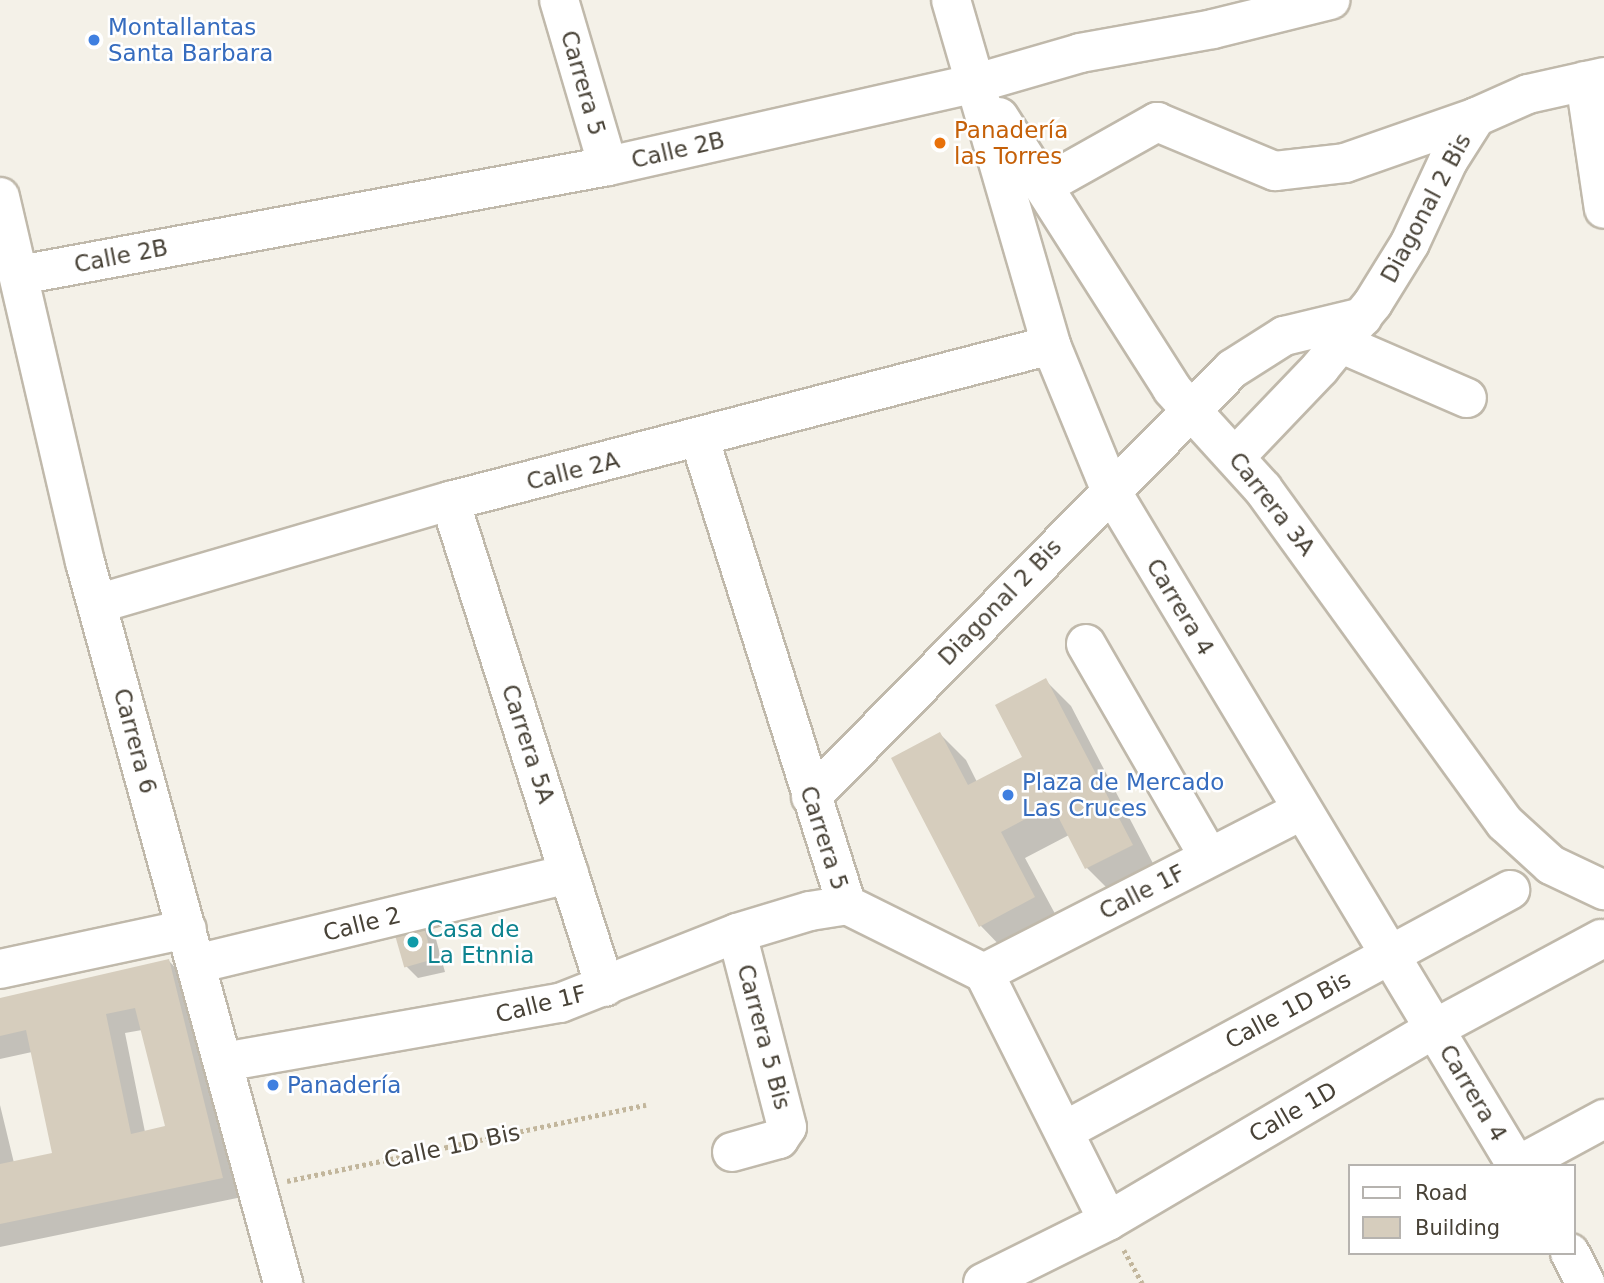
<!DOCTYPE html>
<html>
<head>
<meta charset="utf-8">
<style>
	body { margin:0 }
	#map { position:relative; width:1604px; height:1283px; overflow:hidden; background:#f4f1e8; font-family:"DejaVu Sans",sans-serif }
	div>[style] { position:absolute }
	[style*='--x'] { left:calc(var(--x)*1px); top:calc(var(--y)*1px); width:calc(var(--w)*1px); rotate:calc(var(--a)*1deg) }
	.shadow>* { inset:0; background:#0003 }
	.building>* { inset:0; background:#d6cdbd; transform-origin:0 0 }
	.path>* { height:4.5px; margin-top:-2.25px; transform-origin:0; background:repeating-linear-gradient(90deg,#c2b69c 0 3.5px,transparent 0 7px) }
	.roads { filter:drop-shadow(2px 0 #c0b9ab) drop-shadow(-2px 0 #c0b9ab) drop-shadow(0 2px #c0b9ab) drop-shadow(0 -2px #c0b9ab) }
	.minor>* { height:38px; margin:-19px; padding:0 19px; transform-origin:19px; border-radius:19px; background:#fff }
	.dots>* { width:19px; height:19px; translate:-50% -50%; box-sizing:border-box; border:4px solid #fff; border-radius:50% }
	span { translate:-50% -50%; white-space:nowrap; text-align:center; line-height:1.15; -webkit-text-stroke:5px #fff; paint-order:stroke }
	.shop-label { font-size:23px; color:#366cbe }
	.left { translate:0 -50%; text-align:left }
	.street-label { font-size:23px; color:#484237 }
	.food-label { font-size:23px; color:#c56008 }
	.culture-label { font-size:23px; color:#0d838f }
	.legend { position:absolute; left:1348px; top:1164px; width:228px; height:91px; box-sizing:border-box; background:#fff; border:2px solid #b6b3af; margin:0; padding:9px 12px; list-style:none; font-size:21px; color:#484237 }
	.legend li { display:flex; align-items:center; gap:14px; height:35px }
	.legend b { width:35px; border:2px solid #b6b3af }
</style>
</head>
<body>
<div id="map">
	<div class="shadow">
		<div style="clip-path:polygon(1046px 681px,1071px 706px,1157px 871px,1113px 894px,1087px 868px,1069px 835px,1025px 858px,1060px 923px,1006px 952px,981px 926px,940px 734px,966px 760px,977px 782px,1024px 757px)"></div>
		<div style="clip-path:polygon(421px 919px,434px 932px,445px 972px,418px 978px,405px 965px)"></div>
		<div style="clip-path:polygon(evenodd,169px 961px,188px 981px,242px 1197px,0 1247px,0 1105px,14px 1163px,54px 1155px,32px 1052px,0 1059px,0 1000px,169px 961px,142px 1030px,167px 1127px,145px 1132px,125px 1033px,142px 1030px)"></div>
	</div>
	<div class="building">
		<div style="clip-path:polygon(1046px 678px,1133px 845px,1085px 869px,1052px 805px,1001px 832px,1035px 897px,979px 927px,891px 758px,940px 732px,968px 785px,1022px 757px,995px 705px)"></div>
		<div style="left:421px;top:917px;width:44px;height:30px;rotate:74deg"></div>
		<div style="clip-path:polygon(evenodd,169px 959px,223px 1178px,0 1224px,0 1164px,52px 1153px,26px 1030px,0 1036px,0 998px,169px 959px,135px 1008px,165px 1126px,131px 1134px,106px 1014px,135px 1008px)"></div>
	</div>
	<div class="path">
		<div style="--x:287;--y:1181;--w:367;--a:-12"></div>
		<div style="--x:1124;--y:1250;--w:38;--a:61"></div>
	</div>
	<div class="roads">
		<div class="minor">
			<div style="--x:559;--y:0;--w:173;--a:73.6"></div>
			<div style="--x:951;--y:0;--w:359;--a:73.8"></div>
			<div style="--x:1051;--y:345;--w:156;--a:67.7"></div>
			<div style="--x:1110;--y:489;--w:790;--a:58.99"></div>
			<div style="--x:1585;--y:81;--w:129;--a:81.6"></div>
			<div style="--x:999;--y:117;--w:322;--a:57.5"></div>
			<div style="--x:1172;--y:389;--w:135;--a:47.7"></div>
			<div style="--x:1263;--y:489;--w:412;--a:54.1"></div>
			<div style="--x:1505;--y:823;--w:62;--a:42.4"></div>
			<div style="--x:1551;--y:865;--w:59;--a:25.3"></div>
			<div style="--x:1043;--y:186;--w:131;--a:-29.3"></div>
			<div style="--x:1157;--y:122;--w:128;--a:22.6"></div>
			<div style="--x:1275;--y:171;--w:70;--a:-6.5"></div>
			<div style="--x:1345;--y:163;--w:139;--a:-19.3"></div>
			<div style="--x:1476;--y:117;--w:57;--a:-23.9"></div>
			<div style="--x:1528;--y:94;--w:78;--a:-12.6"></div>
			<div style="--x:0;--y:197;--w:375;--a:76.9"></div>
			<div style="--x:85;--y:562;--w:748;--a:74.64"></div>
			<div style="--x:20;--y:275;--w:598;--a:-10.5"></div>
			<div style="--x:608;--y:166;--w:378;--a:-12.7"></div>
			<div style="--x:977;--y:83;--w:107;--a:-16.2"></div>
			<div style="--x:1080;--y:53;--w:135;--a:-10.2"></div>
			<div style="--x:1213;--y:29;--w:121;--a:-13.9"></div>
			<div style="--x:1342;--y:344;--w:136;--a:23.4"></div>
			<div style="--x:700;--y:440;--w:488;--a:72.5"></div>
			<div style="--x:847;--y:905;--w:153;--a:26.4"></div>
			<div style="--x:984;--y:973;--w:277;--a:63.4"></div>
			<div style="--x:1236;--y:456;--w:122;--a:-46.3"></div>
			<div style="--x:1320;--y:368;--w:84;--a:-50.8"></div>
			<div style="--x:1373;--y:303;--w:70;--a:-58.3"></div>
			<div style="--x:1410;--y:243;--w:90;--a:-65.1"></div>
			<div style="--x:1448;--y:161;--w:52;--a:-57.5"></div>
			<div style="--x:450;--y:501;--w:510;--a:72.31"></div>
			<div style="--x:97;--y:604;--w:368;--a:-16.3"></div>
			<div style="--x:450;--y:501;--w:621;--a:-14.55"></div>
			<div style="--x:1086;--y:644;--w:246;--a:60"></div>
			<div style="--x:811;--y:797;--w:600;--a:-45.47"></div>
			<div style="--x:1232;--y:369;--w:62;--a:-32.4"></div>
			<div style="--x:1284;--y:336;--w:81;--a:-13.5"></div>
			<div style="--x:196;--y:964;--w:384;--a:-13.6"></div>
			<div style="--x:0;--y:969;--w:191;--a:-12.1"></div>
			<div style="--x:984;--y:973;--w:355;--a:-27.1"></div>
			<div style="--x:224;--y:1062;--w:341;--a:-10"></div>
			<div style="--x:560;--y:1003;--w:190;--a:-21.6"></div>
			<div style="--x:737;--y:933;--w:76;--a:-16.8"></div>
			<div style="--x:810;--y:911;--w:37;--a:-9"></div>
			<div style="--x:1066;--y:1130;--w:505;--a:-28.39"></div>
			<div style="--x:732;--y:1152;--w:49;--a:-15.5"></div>
			<div style="--x:779;--y:1139;--w:14;--a:-56"></div>
			<div style="--x:787;--y:1127;--w:200;--a:-104.5"></div>
			<div style="--x:1517;--y:1166;--w:99;--a:-28.4"></div>
			<div style="--x:1570;--y:1253;--w:34;--a:63"></div>
			<div style="--x:983;--y:1283;--w:140;--a:-26.4"></div>
			<div style="--x:1108;--y:1221;--w:378;--a:-30.5"></div>
			<div style="--x:1434;--y:1029;--w:190;--a:-28.3"></div>
		</div>
	</div>
	<div class="dots">
		<div style="left:94px;top:40px;background:#3f7fe0"></div>
		<div style="left:940px;top:143px;background:#e8710a"></div>
		<div style="left:1008px;top:795px;background:#3f7fe0"></div>
		<div style="left:413px;top:942px;background:#0f9aa8"></div>
		<div style="left:273px;top:1085px;background:#3f7fe0"></div>
	</div>
	<div class="shop-label">
		<span class="left" style="left:108px;top:40px">Montallantas<br>Santa Barbara</span>
		<span class="left" style="left:1022px;top:795px">Plaza de Mercado<br>Las Cruces</span>
		<span class="left" style="left:287px;top:1085px">Panadería</span>
	</div>
	<div class="street-label">
		<span style="left:583px;top:83px;rotate:74deg">Carrera 5</span>
		<span style="left:678px;top:150px;rotate:-13deg">Calle 2B</span>
		<span style="left:1426px;top:208px;rotate:-62deg">Diagonal 2 Bis</span>
		<span style="left:121px;top:256px;rotate:-11deg">Calle 2B</span>
		<span style="left:573px;top:471px;rotate:-14deg">Calle 2A</span>
		<span style="left:1272px;top:504px;rotate:52deg">Carrera 3A</span>
		<span style="left:1000px;top:602px;rotate:-46deg">Diagonal 2 Bis</span>
		<span style="left:1180px;top:607px;rotate:59deg">Carrera 4</span>
		<span style="left:135px;top:741px;rotate:75deg">Carrera 6</span>
		<span style="left:528px;top:744px;rotate:72deg">Carrera 5A</span>
		<span style="left:824px;top:838px;rotate:72deg">Carrera 5</span>
		<span style="left:1142px;top:892px;rotate:-27deg">Calle 1F</span>
		<span style="left:362px;top:924px;rotate:-14deg">Calle 2</span>
		<span style="left:541px;top:1004px;rotate:-14deg">Calle 1F</span>
		<span style="left:1288px;top:1010px;rotate:-28deg">Calle 1D Bis</span>
		<span style="left:764px;top:1037px;rotate:75deg">Carrera 5 Bis</span>
		<span style="left:1473px;top:1093px;rotate:59deg">Carrera 4</span>
		<span style="left:1293px;top:1112px;rotate:-30deg">Calle 1D</span>
		<span style="left:452px;top:1146px;rotate:-12deg">Calle 1D Bis</span>
	</div>
	<div class="food-label">
		<span class="left" style="left:954px;top:143px">Panadería<br>las Torres</span>
	</div>
	<div class="culture-label">
		<span class="left" style="left:427px;top:942px">Casa de<br>La Etnnia</span>
	</div>
	<ul class="legend">
	<li><b style="height:9px;background:#fff"></b>Road</li>
	<li><b style="height:19px;background:#d6cdbd"></b>Building</li>
	</ul>
</div>
</body>
</html>
